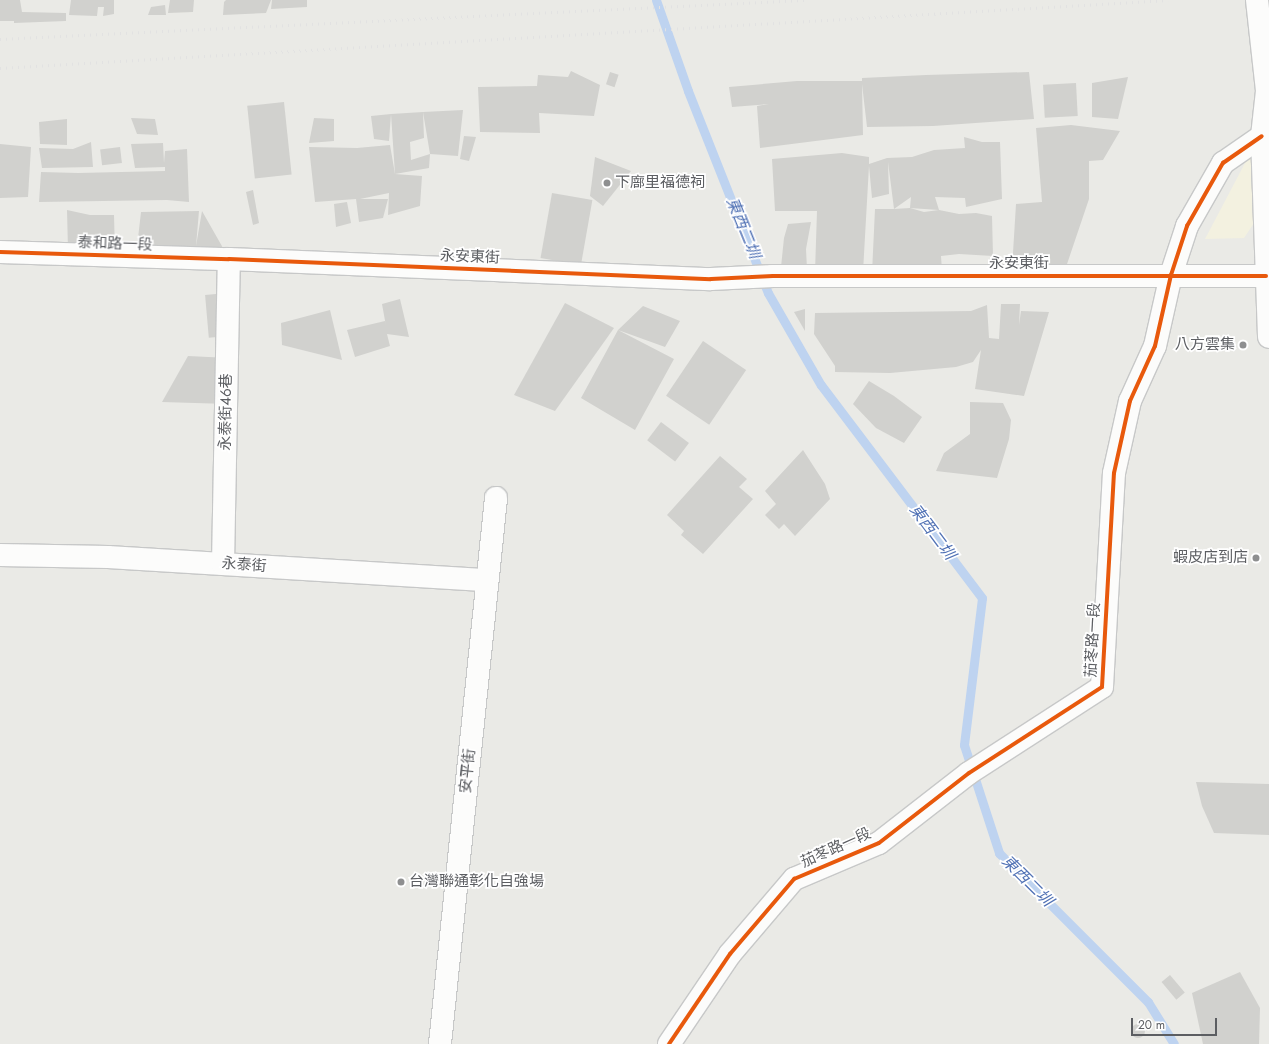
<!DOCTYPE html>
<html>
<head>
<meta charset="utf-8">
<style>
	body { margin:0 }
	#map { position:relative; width:1269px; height:1044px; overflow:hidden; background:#eaeae6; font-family:Jost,"Noto Sans TC",sans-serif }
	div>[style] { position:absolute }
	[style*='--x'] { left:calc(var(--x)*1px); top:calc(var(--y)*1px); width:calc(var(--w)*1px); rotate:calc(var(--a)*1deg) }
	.commercial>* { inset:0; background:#f3f1e0 }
	.stream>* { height:9px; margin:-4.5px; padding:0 4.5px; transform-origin:4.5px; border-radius:4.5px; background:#bed3f0 }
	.building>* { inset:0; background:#d1d1ce; transform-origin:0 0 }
	.round { border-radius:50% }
	.roads { filter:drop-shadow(1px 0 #c7c8c8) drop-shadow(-1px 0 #c7c8c8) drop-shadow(0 1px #c7c8c8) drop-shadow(0 -1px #c7c8c8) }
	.minor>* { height:22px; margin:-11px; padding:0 11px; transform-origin:11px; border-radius:11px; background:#fcfcfb }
	.tertiary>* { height:22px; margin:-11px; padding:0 11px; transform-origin:11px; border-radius:11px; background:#fcfcfb }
	.rail>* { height:3px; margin-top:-1.5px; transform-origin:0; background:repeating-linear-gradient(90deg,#e2e2e2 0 1px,transparent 0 6px) }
	.cycleway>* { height:4px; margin:-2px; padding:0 2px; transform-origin:2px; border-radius:2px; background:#e8590c }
	.dots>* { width:11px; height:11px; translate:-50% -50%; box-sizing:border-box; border:2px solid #fff; border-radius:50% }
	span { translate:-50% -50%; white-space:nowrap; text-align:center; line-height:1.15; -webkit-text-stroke:3.5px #fff; paint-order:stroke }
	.poi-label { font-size:15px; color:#5c5e62 }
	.left { translate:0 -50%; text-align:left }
	.right { translate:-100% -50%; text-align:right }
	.street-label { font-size:15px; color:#5c5e62 }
	.water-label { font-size:16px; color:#5172b5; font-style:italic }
	.scale { position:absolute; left:1131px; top:1018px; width:86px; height:18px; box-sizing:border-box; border:2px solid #5c5e62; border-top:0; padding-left:5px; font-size:12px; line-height:14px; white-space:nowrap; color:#5c5e62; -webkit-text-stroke:3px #fff; paint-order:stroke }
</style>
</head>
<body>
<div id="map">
	<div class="commercial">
		<div style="clip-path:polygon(1254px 146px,1254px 223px,1244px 238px,1205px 239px)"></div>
	</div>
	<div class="stream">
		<div style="--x:656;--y:0;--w:96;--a:70.6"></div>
		<div style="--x:688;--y:91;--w:217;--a:68.4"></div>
		<div style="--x:768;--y:293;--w:106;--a:60.1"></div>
		<div style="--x:821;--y:385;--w:267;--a:52.9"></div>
		<div style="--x:982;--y:598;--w:148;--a:97"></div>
		<div style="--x:964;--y:745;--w:114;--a:72"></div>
		<div style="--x:999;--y:853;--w:211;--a:45"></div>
		<div style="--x:1148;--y:1002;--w:49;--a:58.2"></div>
	</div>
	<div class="building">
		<div style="clip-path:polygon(0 0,20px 0,22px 12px,66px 13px,66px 21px,14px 23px,14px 21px,0 21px)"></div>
		<div style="clip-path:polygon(71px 0,114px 0,114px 14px,103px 16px,104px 7px,98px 7px,97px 16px,69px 15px)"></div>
		<div style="clip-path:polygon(170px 0,194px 0,193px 12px,168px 13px)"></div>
		<div style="clip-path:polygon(226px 0,271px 0,266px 13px,223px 15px,224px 2px)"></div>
		<div style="clip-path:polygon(272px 0,307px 0,307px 7px,271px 9px)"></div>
		<div style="clip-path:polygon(165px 5px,166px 15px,148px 15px,151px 7px)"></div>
		<div style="clip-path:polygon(571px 71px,600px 85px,594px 116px,539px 113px,540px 133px,480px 132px,478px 87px,537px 86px,538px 75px,568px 77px)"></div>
		<div style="left:610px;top:72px;width:9px;height:13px;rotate:18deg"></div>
		<div style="clip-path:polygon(1029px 72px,1034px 119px,933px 126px,867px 127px,862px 84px,863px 135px,760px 148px,757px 106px,769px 104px,732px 107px,729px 87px,797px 81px,862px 81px,862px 78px,926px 75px)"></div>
		<div style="clip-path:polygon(1128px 77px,1118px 119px,1092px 117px,1092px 83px)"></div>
		<div style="left:1076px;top:83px;width:33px;height:33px;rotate:87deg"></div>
		<div style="left:284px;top:102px;width:73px;height:37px;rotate:84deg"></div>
		<div style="clip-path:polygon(463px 110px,458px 156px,430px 154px,423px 112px,424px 138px,410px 142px,411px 160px,430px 154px,429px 168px,395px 174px,391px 114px,423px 112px)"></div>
		<div style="clip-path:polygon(391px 114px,389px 141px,374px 139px,371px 116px)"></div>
		<div style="clip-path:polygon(131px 118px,155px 119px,158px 135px,137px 134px)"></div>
		<div style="clip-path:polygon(314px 118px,334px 119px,334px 141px,309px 143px)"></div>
		<div style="clip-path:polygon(67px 119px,67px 145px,40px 144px,39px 122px)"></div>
		<div style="clip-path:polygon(1071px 125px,1120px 131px,1103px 160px,1089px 161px,1089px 199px,1065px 270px,1012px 269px,1016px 204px,1042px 202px,1036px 128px)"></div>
		<div style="clip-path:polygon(464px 136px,476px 137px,469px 161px,460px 159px)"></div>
		<div style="clip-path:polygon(964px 137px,982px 142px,1000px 142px,1002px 199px,966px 207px,965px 198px,935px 197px,939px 210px,910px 208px,924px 212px,939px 210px,959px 214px,976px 213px,992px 216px,993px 256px,959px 254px,941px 256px,942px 271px,872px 273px,875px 209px,894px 209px,910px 208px,911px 197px,894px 209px,888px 162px,889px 194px,872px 198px,869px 166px,863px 272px,815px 272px,817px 211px,775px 211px,772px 159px,842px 153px,869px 157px,869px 164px,887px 158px,912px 157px,934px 150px,965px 148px)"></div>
		<div style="clip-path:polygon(91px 142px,93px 167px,42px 168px,39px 148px,73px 149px)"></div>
		<div style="clip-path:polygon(163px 143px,164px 163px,165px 151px,187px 149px,189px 202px,167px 200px,39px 202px,41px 172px,78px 173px,165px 171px,165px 167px,135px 168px,131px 144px)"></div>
		<div style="clip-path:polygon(0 144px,31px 147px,28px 197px,0 198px)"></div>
		<div style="clip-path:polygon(390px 145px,395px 174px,422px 176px,420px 206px,388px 215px,389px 193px,360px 199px,388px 199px,383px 218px,359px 222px,356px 199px,315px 202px,309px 147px,357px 148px)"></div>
		<div style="left:120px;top:147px;width:16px;height:20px;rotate:83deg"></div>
		<div style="clip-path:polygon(595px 157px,631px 171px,603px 206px,590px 196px)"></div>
		<div style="clip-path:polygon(253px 190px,259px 223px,253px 225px,246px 192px)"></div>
		<div style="left:552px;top:193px;width:41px;height:66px;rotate:10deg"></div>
		<div style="clip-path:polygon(347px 202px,351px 223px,336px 227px,334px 204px)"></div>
		<div style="clip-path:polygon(67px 210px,90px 215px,114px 215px,115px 253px,68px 250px)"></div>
		<div style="clip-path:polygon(199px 211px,196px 246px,202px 211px,227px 255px,137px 247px,141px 212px)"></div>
		<div style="clip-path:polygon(811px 222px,806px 249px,807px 269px,781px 267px,784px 238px,788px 224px)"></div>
		<div style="left:227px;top:293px;width:43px;height:22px;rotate:85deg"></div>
		<div style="clip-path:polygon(400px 299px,409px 337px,387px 334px,390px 346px,355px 357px,347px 330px,385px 321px,386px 326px,382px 304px)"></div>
		<div style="clip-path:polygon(565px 303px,614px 328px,555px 411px,514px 395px)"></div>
		<div style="clip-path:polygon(1001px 304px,1020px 304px,1019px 325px,1021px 311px,1049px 312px,1024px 396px,975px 389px,981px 350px,973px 362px,956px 367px,890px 373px,835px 372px,835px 366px,814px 334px,815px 313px,971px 311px,987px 305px,989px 338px,999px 339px)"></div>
		<div style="clip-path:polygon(643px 306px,680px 321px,665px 347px,618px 330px,674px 359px,635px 430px,581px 398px,618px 330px)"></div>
		<div style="clip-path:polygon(805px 309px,805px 331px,794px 312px)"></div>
		<div style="clip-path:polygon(330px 310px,342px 360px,282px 345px,281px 323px)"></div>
		<div style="left:703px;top:341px;width:52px;height:66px;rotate:34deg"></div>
		<div style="clip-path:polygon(188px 356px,229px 358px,228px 404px,162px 402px)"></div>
		<div style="clip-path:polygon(869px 381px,894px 396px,922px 417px,904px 443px,876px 428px,853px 404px)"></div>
		<div style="clip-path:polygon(970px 402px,1003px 403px,1011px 420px,1009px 439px,997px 478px,936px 471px,944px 453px,970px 434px)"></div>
		<div style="left:661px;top:422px;width:35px;height:23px;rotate:37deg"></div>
		<div style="clip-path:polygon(803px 450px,825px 484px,830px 499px,795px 536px,784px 524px,779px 529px,765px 515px,776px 504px,765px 491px)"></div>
		<div style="clip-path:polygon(720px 456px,747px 479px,739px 487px,753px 499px,703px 554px,681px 535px,684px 531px,667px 515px)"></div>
		<div style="clip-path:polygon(1196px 782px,1269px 784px,1269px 835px,1214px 833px,1202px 806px)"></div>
		<div style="clip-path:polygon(1240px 972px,1260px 1008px,1259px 1044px,1203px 1044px,1192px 993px)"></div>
		<div style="left:1170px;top:975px;width:23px;height:11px;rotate:50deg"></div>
		<div class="round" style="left:1131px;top:1024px;width:14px;height:14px"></div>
	</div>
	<div class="roads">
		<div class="minor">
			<div style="--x:0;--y:252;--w:229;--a:1.8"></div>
			<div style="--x:229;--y:259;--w:482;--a:2.4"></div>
			<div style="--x:711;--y:279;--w:62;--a:-2.8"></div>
			<div style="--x:773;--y:276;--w:493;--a:0"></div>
			<div style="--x:0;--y:555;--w:108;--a:1.1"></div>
			<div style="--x:108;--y:557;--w:380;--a:3.5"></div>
			<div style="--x:223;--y:564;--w:305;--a:-88.9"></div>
			<div style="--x:440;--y:1044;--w:549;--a:-84.14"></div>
			<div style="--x:669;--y:1044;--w:109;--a:-55.9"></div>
			<div style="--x:730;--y:954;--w:99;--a:-49.5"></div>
			<div style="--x:794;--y:879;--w:92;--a:-23"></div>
			<div style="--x:879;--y:843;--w:114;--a:-37.9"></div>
			<div style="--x:969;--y:773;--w:158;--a:-32.9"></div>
			<div style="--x:1102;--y:687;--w:214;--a:-86.8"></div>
			<div style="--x:1114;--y:473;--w:74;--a:-77.5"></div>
			<div style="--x:1130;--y:401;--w:60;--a:-65.6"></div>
			<div style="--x:1155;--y:346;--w:73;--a:-77.3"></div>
			<div style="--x:1171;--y:275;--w:52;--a:-71.9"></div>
			<div style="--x:1187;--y:226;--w:73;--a:-60.3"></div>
			<div style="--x:1223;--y:163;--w:47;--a:-34.7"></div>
		</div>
		<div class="tertiary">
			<div style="--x:1257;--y:0;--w:92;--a:83.7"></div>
			<div style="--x:1267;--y:91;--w:45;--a:96.3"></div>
			<div style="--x:1262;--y:136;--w:201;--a:88"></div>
		</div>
	</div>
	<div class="rail">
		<div style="--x:0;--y:39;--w:805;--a:-2.78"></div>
		<div style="--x:0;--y:68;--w:1170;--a:-3.33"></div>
	</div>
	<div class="cycleway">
		<div style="--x:0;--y:252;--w:229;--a:1.8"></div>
		<div style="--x:229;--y:259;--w:482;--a:2.4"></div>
		<div style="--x:711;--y:279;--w:62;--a:-2.8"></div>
		<div style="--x:773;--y:276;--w:493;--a:0"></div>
		<div style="--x:669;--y:1044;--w:109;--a:-55.9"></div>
		<div style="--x:730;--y:954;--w:99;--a:-49.5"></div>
		<div style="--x:794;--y:879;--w:92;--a:-23"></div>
		<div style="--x:879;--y:843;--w:114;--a:-37.9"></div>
		<div style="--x:969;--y:773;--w:158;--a:-32.9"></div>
		<div style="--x:1102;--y:687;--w:214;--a:-86.8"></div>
		<div style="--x:1114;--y:473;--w:74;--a:-77.5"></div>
		<div style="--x:1130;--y:401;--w:60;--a:-65.6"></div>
		<div style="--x:1155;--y:346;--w:73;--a:-77.3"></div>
		<div style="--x:1171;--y:275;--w:52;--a:-71.9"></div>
		<div style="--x:1187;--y:226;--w:73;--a:-60.3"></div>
		<div style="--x:1223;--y:163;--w:47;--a:-34.7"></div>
	</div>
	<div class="dots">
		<div style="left:607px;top:183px;background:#8e8f90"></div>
		<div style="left:1243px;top:345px;background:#8e8f90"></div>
		<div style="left:1256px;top:558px;background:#8e8f90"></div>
		<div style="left:401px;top:882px;background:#8e8f90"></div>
	</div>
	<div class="poi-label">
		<span class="left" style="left:615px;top:183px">下廍里福德祠</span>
		<span class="right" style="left:1235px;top:345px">八方雲集</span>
		<span class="right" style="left:1248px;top:558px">蝦皮店到店</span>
		<span class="left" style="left:409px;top:882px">台灣聯通彰化自強場</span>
	</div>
	<div class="street-label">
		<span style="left:115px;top:244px;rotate:2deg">泰和路一段</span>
		<span style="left:470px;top:257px;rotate:2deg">永安東街</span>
		<span style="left:1019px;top:264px">永安東街</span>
		<span style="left:226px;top:412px;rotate:-89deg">永泰街46巷</span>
		<span style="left:244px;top:565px;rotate:4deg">永泰街</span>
		<span style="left:1093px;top:640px;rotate:-87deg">茄苳路一段</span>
		<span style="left:468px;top:771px;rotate:-84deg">安平街</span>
		<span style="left:836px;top:848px;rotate:-24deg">茄苳路一段</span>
	</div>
	<div class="water-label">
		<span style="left:743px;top:228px;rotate:68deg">東西二圳</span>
		<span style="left:932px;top:532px;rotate:53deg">東西二圳</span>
		<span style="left:1027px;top:881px;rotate:45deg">東西二圳</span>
	</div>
	<div class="scale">20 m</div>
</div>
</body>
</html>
